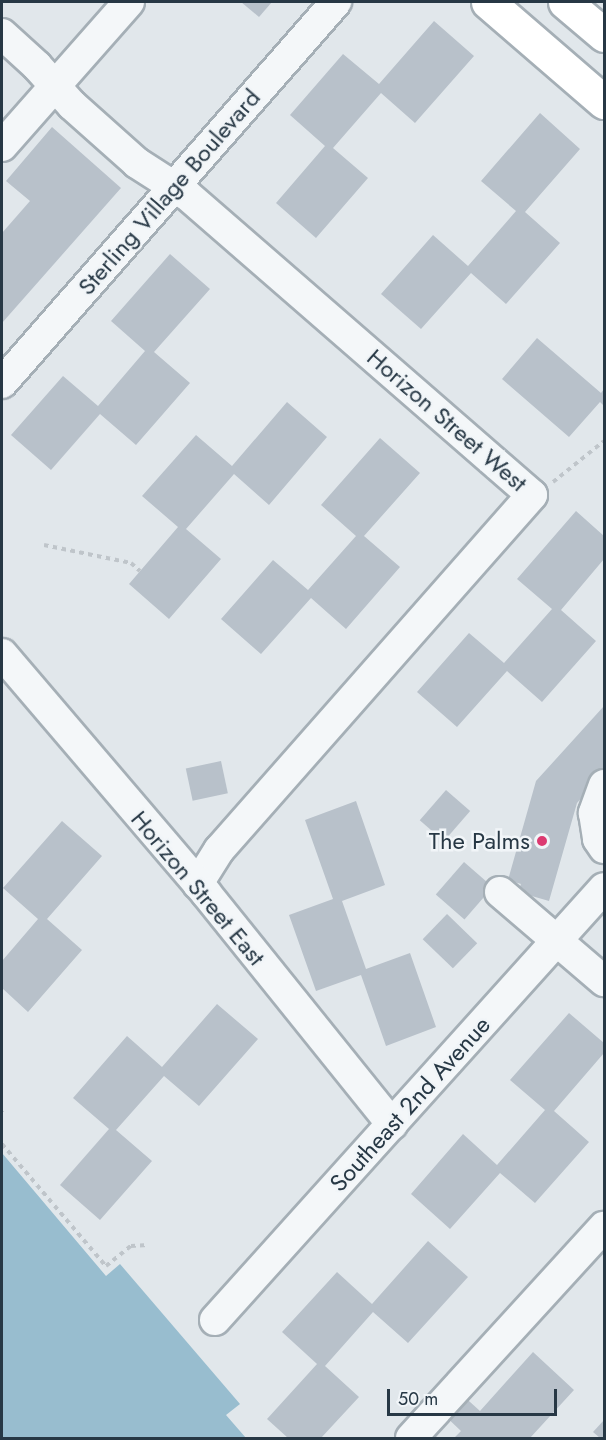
<!DOCTYPE html>
<html>
<head>
<meta charset="utf-8">
<style>
	body { margin:0 }
	#map { position:relative; width:606px; height:1440px; overflow:hidden; background:#e1e7eb; font-family:Jost,sans-serif }
	div>[style] { position:absolute }
	[style*='--x'] { left:calc(var(--x)*1px); top:calc(var(--y)*1px); width:calc(var(--w)*1px); rotate:calc(var(--a)*1deg) }
	.water>* { inset:0; background:#98bdcf }
	.building>* { inset:0; background:#b8c1ca; transform-origin:0 0 }
	.path>* { height:4px; margin-top:-2px; transform-origin:0; background:repeating-linear-gradient(90deg,#bfc5ca 0 4.5px,transparent 0 9px) }
	.roads { filter:drop-shadow(2px 0 #a5afb6) drop-shadow(-2px 0 #a5afb6) drop-shadow(0 2px #a5afb6) drop-shadow(0 -2px #a5afb6) }
	.minor>* { height:30px; margin:-15px; padding:0 15px; transform-origin:15px; border-radius:15px; background:#f4f7f9 }
	.major>* { height:33px; margin:-16.5px; padding:0 16.5px; transform-origin:16.5px; border-radius:16.5px; background:#fff }
	.dots>* { width:16px; height:16px; translate:-50% -50%; box-sizing:border-box; border:3px solid #f1f5f8; border-radius:50% }
	span { translate:-50% -50%; white-space:nowrap; text-align:center; line-height:1.15; -webkit-text-stroke:5px #f1f5f8; paint-order:stroke }
	.street-label { font-size:24px; color:#273845 }
	.poi-label { font-size:24px; color:#273845 }
	.right { translate:-100% -50%; text-align:right }
	.frame { position:absolute; inset:0; border:3px solid #273845; pointer-events:none }
	.scale { position:absolute; left:387px; top:1389px; width:170px; height:27px; box-sizing:border-box; border:3px solid #273845; border-top:0; padding-left:8px; font-size:18px; line-height:21px; white-space:nowrap; color:#273845; -webkit-text-stroke:4px #f1f5f8; paint-order:stroke }
</style>
</head>
<body>
<div id="map">
	<div class="water">
		<div style="clip-path:polygon(2px 1153px,106px 1276px,120px 1264px,240px 1404px,226px 1415px,246px 1438px,2px 1438px)"></div>
	</div>
	<div class="building">
		<div style="clip-path:polygon(241px 2px,272px 2px,259px 17px)"></div>
		<div style="clip-path:polygon(434px 21px,474px 56px,415px 123px,381px 93px,333px 148px,368px 178px,316px 238px,276px 203px,325px 146px,290px 115px,343px 54px,379px 84px)"></div>
		<div style="clip-path:polygon(540px 113px,580px 149px,525px 212px,560px 243px,506px 304px,471px 273px,421px 329px,381px 294px,433px 235px,468px 266px,516px 211px,481px 181px)"></div>
		<div style="clip-path:polygon(52px 127px,121px 188px,2px 323px,2px 233px,30px 201px,6px 181px)"></div>
		<div style="clip-path:polygon(170px 254px,210px 289px,154px 352px,190px 383px,136px 445px,100px 414px,51px 470px,11px 435px,63px 376px,98px 406px,145px 351px,111px 321px)"></div>
		<div style="clip-path:polygon(537px 338px,601px 393px,604px 389px,604px 406px,600px 402px,569px 437px,502px 379px)"></div>
		<div style="clip-path:polygon(287px 402px,327px 437px,269px 505px,234px 474px,186px 529px,221px 559px,169px 619px,129px 584px,178px 527px,142px 496px,196px 435px,232px 466px)"></div>
		<div style="clip-path:polygon(380px 438px,420px 473px,364px 536px,400px 567px,346px 629px,311px 598px,261px 654px,221px 619px,273px 560px,308px 590px,356px 536px,321px 505px)"></div>
		<div style="clip-path:polygon(576px 511px,604px 536px,604px 559px,561px 610px,596px 641px,542px 702px,507px 671px,457px 727px,417px 692px,469px 633px,504px 663px,552px 609px,517px 579px)"></div>
		<div style="clip-path:polygon(604px 706px,604px 772px,577px 803px,549px 901px,518px 892px,521px 884px,508px 880px,536px 781px)"></div>
		<div style="left:221px;top:761px;width:33px;height:36px;rotate:78deg"></div>
		<div style="left:446px;top:790px;width:32px;height:40px;rotate:41deg"></div>
		<div style="clip-path:polygon(356px 801px,385px 885px,342px 901px,366px 969px,410px 953px,436px 1027px,386px 1046px,361px 975px,316px 991px,289px 915px,333px 899px,305px 820px)"></div>
		<div style="clip-path:polygon(62px 821px,102px 856px,47px 919px,82px 950px,28px 1012px,2px 988px,2px 961px,38px 919px,3px 888px)"></div>
		<div style="left:464px;top:862px;width:38px;height:43px;rotate:41deg"></div>
		<div style="left:447px;top:914px;width:42px;height:35px;rotate:44deg"></div>
		<div style="clip-path:polygon(217px 1004px,258px 1039px,199px 1106px,164px 1076px,116px 1130px,152px 1161px,100px 1220px,60px 1185px,109px 1129px,73px 1098px,127px 1036px,162px 1067px)"></div>
		<div style="clip-path:polygon(569px 1013px,604px 1043px,604px 1053px,554px 1111px,589px 1142px,535px 1203px,500px 1173px,450px 1229px,411px 1194px,463px 1134px,497px 1165px,545px 1110px,510px 1080px)"></div>
		<div style="clip-path:polygon(428px 1241px,468px 1277px,408px 1343px,373px 1312px,325px 1366px,359px 1397px,321px 1438px,288px 1438px,267px 1419px,317px 1364px,282px 1332px,337px 1272px,372px 1304px)"></div>
		<div style="clip-path:polygon(533px 1352px,574px 1390px,530px 1438px,454px 1438px,461px 1431px,441px 1412px,459px 1392px,480px 1411px)"></div>
		<div style="clip-path:polygon(604px 1420px,604px 1438px,600px 1438px,593px 1432px)"></div>
	</div>
	<div class="path">
		<div style="--x:553;--y:482;--w:65;--a:-38.8"></div>
		<div style="--x:44;--y:545;--w:89;--a:11.7"></div>
		<div style="--x:131;--y:563;--w:12;--a:42"></div>
		<div style="--x:2;--y:1112;--w:1;--a:-90"></div>
		<div style="--x:2;--y:1144;--w:160;--a:49.6"></div>
		<div style="--x:106;--y:1266;--w:32;--a:-39"></div>
		<div style="--x:131;--y:1246;--w:17;--a:-3"></div>
	</div>
	<div class="roads">
		<div class="minor">
			<div style="--x:2;--y:34;--w:47;--a:42.4"></div>
			<div style="--x:37;--y:66;--w:52;--a:48.1"></div>
			<div style="--x:72;--y:105;--w:87;--a:41.7"></div>
			<div style="--x:137;--y:163;--w:59;--a:32.6"></div>
			<div style="--x:187;--y:195;--w:457;--a:41"></div>
			<div style="--x:532;--y:495;--w:473;--a:131.4"></div>
			<div style="--x:219;--y:850;--w:40;--a:122"></div>
			<div style="--x:2;--y:146;--w:192;--a:-48.6"></div>
			<div style="--x:2;--y:383;--w:507;--a:-48.76"></div>
			<div style="--x:2;--y:654;--w:314;--a:49.5"></div>
			<div style="--x:206;--y:893;--w:297;--a:51.2"></div>
			<div style="--x:604;--y:785;--w:30;--a:110"></div>
			<div style="--x:594;--y:813;--w:26;--a:81"></div>
			<div style="--x:598;--y:839;--w:11;--a:56"></div>
			<div style="--x:500;--y:892;--w:137;--a:40.6"></div>
			<div style="--x:215;--y:1320;--w:581;--a:-48"></div>
			<div style="--x:411;--y:1438;--w:286;--a:-47.6"></div>
		</div>
		<div class="major">
			<div style="--x:488;--y:2;--w:153;--a:40.8"></div>
			<div style="--x:565;--y:2;--w:51;--a:40.2"></div>
		</div>
	</div>
	<div class="dots">
		<div style="left:542px;top:841px;background:#dc3a71"></div>
	</div>
	<div class="street-label">
		<span style="left:169px;top:192px;rotate:-49deg">Sterling Village Boulevard</span>
		<span style="left:447px;top:420px;rotate:41deg">Horizon Street West</span>
		<span style="left:198px;top:888px;rotate:50deg">Horizon Street East</span>
		<span style="left:410px;top:1104px;rotate:-48deg">Southeast 2nd Avenue</span>
	</div>
	<div class="poi-label">
		<span class="right" style="left:530px;top:841px">The Palms</span>
	</div>
	<div class="frame"></div>
	<div class="scale">50 m</div>
</div>
</body>
</html>
